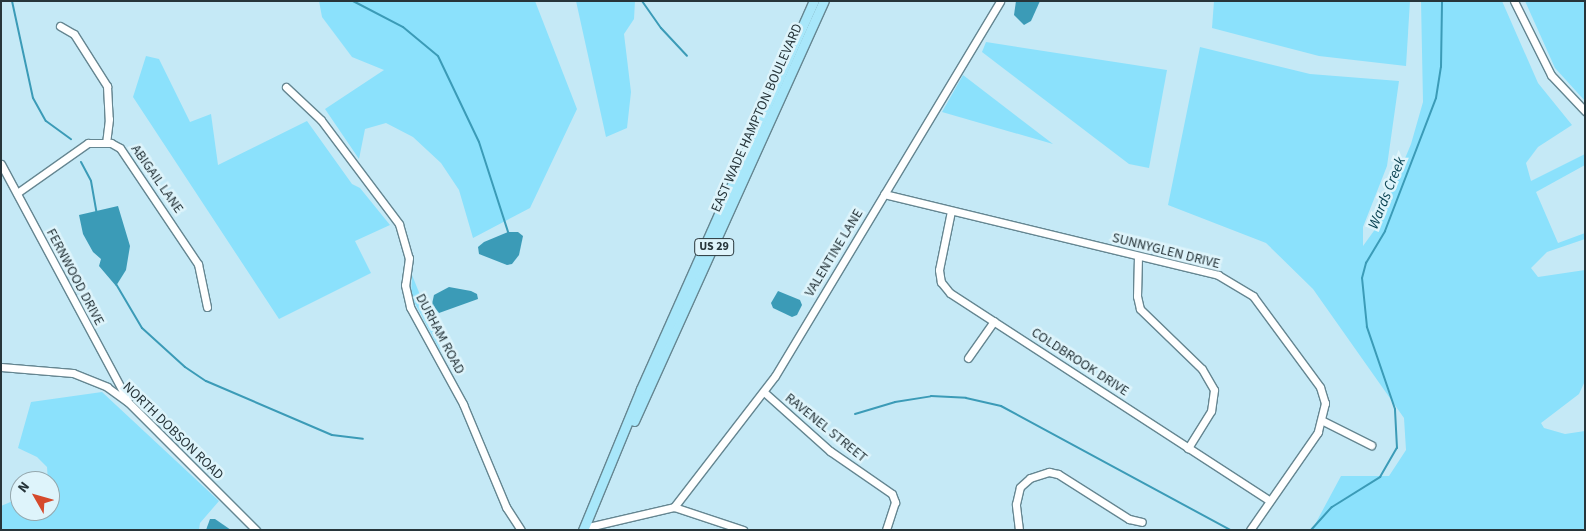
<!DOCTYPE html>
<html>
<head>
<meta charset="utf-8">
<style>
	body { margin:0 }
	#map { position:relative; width:1586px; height:531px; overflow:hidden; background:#c5e9f6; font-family:"Source Sans 3",sans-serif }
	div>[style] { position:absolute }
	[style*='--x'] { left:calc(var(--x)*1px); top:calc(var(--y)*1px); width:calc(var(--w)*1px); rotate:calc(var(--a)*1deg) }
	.green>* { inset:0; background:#8be1fc }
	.water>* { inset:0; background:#3b9bb7 }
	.stream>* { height:2px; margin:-1px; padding:0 1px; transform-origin:1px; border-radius:1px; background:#3b9bb7 }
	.roads { filter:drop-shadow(1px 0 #658691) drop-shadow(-1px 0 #658691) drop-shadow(0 1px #658691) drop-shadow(0 -1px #658691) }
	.minor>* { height:7px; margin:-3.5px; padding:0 3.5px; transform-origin:3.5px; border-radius:3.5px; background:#fff }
	.major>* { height:9px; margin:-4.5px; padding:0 4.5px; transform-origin:4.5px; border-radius:4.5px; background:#a8e7fa }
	span { translate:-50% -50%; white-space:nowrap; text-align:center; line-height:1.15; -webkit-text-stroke:5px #def4fb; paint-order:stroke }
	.shield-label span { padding:1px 4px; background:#def4fb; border:1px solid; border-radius:4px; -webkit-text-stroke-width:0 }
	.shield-label { font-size:12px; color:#27353a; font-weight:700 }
	.street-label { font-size:14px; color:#27353a }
	.water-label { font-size:15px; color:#0d4554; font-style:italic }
	.frame { position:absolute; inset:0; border:2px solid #27353a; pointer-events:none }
	.north { position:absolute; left:10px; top:471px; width:50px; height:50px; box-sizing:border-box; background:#def4fb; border:1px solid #95a8ae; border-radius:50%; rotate:308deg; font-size:14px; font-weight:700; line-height:20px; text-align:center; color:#27353a }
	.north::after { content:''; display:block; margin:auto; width:18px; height:22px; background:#d54a2c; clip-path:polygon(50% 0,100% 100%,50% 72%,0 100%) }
</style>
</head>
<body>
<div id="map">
	<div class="green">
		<div style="clip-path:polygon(319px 1px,535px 1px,577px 109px,530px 208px,473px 238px,459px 190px,441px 163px,413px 137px,386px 123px,365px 129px,359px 159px,325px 109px,384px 70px,352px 57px,322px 17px)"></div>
		<div style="clip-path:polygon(576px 1px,635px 1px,634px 19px,624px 34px,631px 92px,627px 128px,606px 137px)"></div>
		<div style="clip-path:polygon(1214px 1px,1410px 1px,1406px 66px,1319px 56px,1212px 28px)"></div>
		<div style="clip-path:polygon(1421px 1px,1502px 1px,1538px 83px,1572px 125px,1538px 147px,1526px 163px,1531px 181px,1585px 154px,1585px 165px,1536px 192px,1558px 243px,1585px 233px,1585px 239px,1547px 252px,1531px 268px,1538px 277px,1585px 270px,1585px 381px,1579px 394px,1541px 423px,1544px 428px,1565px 434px,1585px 431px,1585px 530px,1312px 530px,1341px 476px,1389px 476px,1406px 450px,1404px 418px,1313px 289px,1266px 243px,1168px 205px,1200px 47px,1310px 74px,1399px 81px,1387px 166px,1363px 227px,1363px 246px,1376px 228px,1411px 144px,1423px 102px)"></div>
		<div style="clip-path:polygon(1525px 1px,1585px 1px,1585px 101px,1555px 68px)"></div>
		<div style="clip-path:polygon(986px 42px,1167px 70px,1149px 168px,1129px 164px,982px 52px)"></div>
		<div style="clip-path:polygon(146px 56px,159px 59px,190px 122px,211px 114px,218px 165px,307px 121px,352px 184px,360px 188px,390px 225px,355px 241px,371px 273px,279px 319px,133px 97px)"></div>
		<div style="clip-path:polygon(963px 75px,1053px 144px,942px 112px)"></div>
		<div style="clip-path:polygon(412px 275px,441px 347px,440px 350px,411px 296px)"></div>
		<div style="clip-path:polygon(102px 392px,219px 501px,200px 523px,199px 530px,1px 530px,1px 506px,20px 498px,20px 511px,50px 511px,47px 467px,37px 457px,18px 448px,31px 402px)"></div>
	</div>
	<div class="water">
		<div style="clip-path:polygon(1016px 1px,1040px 1px,1031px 21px,1024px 25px,1014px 15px)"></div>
		<div style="clip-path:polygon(118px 206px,130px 246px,126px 270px,116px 286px,99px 266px,101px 259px,93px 252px,83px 234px,79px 215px)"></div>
		<div style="clip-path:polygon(508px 232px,518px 232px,523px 236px,519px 255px,512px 264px,507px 265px,479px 254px,478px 247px,484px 242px)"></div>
		<div style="clip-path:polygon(449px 287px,471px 291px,477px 294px,478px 299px,439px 313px,432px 304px,434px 295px)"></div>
		<div style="clip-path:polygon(778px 291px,800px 300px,802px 305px,797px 315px,792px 317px,773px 308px,771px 303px)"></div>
		<div style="clip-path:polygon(210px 519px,215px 519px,231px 530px,206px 530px)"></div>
	</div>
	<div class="stream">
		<div style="--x:12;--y:1;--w:99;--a:77.8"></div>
		<div style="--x:33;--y:98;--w:26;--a:61"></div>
		<div style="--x:46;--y:121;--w:31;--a:36"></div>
		<div style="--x:353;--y:1;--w:56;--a:27.5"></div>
		<div style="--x:403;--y:27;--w:45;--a:39.6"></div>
		<div style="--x:438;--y:56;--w:95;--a:64.5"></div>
		<div style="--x:479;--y:142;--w:95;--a:72.1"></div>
		<div style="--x:642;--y:1;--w:33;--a:55"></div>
		<div style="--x:661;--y:28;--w:38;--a:47"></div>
		<div style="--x:81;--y:162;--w:21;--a:62"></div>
		<div style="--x:91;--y:181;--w:34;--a:80"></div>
		<div style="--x:116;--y:284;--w:51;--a:59.4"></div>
		<div style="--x:142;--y:328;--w:58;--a:42.2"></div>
		<div style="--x:185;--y:367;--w:25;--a:34"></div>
		<div style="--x:206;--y:381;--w:137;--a:23.2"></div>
		<div style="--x:332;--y:435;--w:31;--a:7"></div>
		<div style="--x:855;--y:414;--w:42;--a:-16.7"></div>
		<div style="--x:895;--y:402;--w:36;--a:-9"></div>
		<div style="--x:931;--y:396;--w:35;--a:3"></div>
		<div style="--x:966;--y:398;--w:36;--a:13"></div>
		<div style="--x:1001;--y:406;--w:260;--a:28.4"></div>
		<div style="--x:1311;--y:530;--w:31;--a:-48"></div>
		<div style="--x:1332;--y:507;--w:57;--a:-32"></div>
		<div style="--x:1380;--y:477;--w:34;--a:-60"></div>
		<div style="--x:1397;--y:448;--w:39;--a:-93"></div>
		<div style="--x:1395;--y:409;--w:87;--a:-108.9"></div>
		<div style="--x:1367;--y:327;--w:49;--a:-95.8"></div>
		<div style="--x:1362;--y:278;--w:16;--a:-75"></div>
		<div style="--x:1366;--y:263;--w:37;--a:-59"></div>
		<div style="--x:1385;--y:231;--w:142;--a:-69"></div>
		<div style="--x:1436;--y:98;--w:31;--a:-81"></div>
		<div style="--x:1441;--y:67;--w:66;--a:-89.1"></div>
	</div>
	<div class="roads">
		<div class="minor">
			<div style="--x:1514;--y:1;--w:83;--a:63.4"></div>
			<div style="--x:1551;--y:75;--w:50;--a:46.6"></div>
			<div style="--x:60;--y:26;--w:16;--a:30"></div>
			<div style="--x:74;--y:34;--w:62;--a:57.6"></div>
			<div style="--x:107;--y:86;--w:33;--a:87"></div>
			<div style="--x:109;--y:119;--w:24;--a:97"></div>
			<div style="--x:286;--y:87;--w:48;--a:43.3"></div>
			<div style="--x:321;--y:120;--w:130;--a:53.1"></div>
			<div style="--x:399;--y:224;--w:35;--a:74"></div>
			<div style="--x:409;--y:258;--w:27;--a:98"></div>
			<div style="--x:405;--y:285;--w:23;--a:77"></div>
			<div style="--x:410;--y:307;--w:111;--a:61.3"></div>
			<div style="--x:463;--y:404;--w:112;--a:67.3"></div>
			<div style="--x:506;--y:507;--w:27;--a:57"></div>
			<div style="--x:1;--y:164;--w:267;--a:61.8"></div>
			<div style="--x:17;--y:193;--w:87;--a:-35.2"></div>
			<div style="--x:88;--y:143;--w:23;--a:0"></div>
			<div style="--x:111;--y:143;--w:10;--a:29"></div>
			<div style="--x:120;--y:148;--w:140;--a:56.1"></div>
			<div style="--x:198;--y:264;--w:44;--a:78.2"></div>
			<div style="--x:884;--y:194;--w:344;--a:13.6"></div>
			<div style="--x:1218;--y:275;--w:41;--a:31"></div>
			<div style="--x:1253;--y:296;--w:113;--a:53.6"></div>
			<div style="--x:1320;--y:387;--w:17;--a:73"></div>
			<div style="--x:1325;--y:403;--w:30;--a:104"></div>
			<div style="--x:1318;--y:432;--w:119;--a:124.8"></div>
			<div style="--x:951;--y:211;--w:60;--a:101.5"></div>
			<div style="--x:939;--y:270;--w:12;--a:81"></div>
			<div style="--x:941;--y:282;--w:14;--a:51"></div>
			<div style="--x:950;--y:293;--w:380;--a:33"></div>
			<div style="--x:1138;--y:256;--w:40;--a:91.4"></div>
			<div style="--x:1137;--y:296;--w:13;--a:77"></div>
			<div style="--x:1140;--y:309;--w:86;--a:44.1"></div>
			<div style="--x:1202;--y:369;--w:24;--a:60"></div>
			<div style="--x:1214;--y:390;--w:21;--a:98"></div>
			<div style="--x:1211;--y:411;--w:44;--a:121.9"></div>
			<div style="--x:968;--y:358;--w:45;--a:-54.9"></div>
			<div style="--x:1;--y:367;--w:72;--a:4.8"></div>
			<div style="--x:73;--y:373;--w:37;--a:22"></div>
			<div style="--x:107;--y:387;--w:26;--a:36"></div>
			<div style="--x:128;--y:402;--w:181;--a:45"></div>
			<div style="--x:764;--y:392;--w:89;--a:41.8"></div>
			<div style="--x:830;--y:451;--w:75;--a:34.7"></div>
			<div style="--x:892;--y:494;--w:9;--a:69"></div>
			<div style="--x:895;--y:502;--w:29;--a:108"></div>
			<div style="--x:1323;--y:421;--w:54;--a:26.6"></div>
			<div style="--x:674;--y:507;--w:165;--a:-52.4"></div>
			<div style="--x:775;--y:376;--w:437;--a:-59"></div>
			<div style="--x:584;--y:528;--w:92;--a:-13.1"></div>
			<div style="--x:674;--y:507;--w:73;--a:18.4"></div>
			<div style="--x:1019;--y:530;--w:26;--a:-97"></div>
			<div style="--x:1016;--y:504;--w:17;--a:-77"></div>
			<div style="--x:1020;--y:487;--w:13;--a:-42"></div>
			<div style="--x:1030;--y:478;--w:20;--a:-18"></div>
			<div style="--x:1049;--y:472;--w:9;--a:13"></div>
			<div style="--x:1058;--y:474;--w:84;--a:32.4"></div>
			<div style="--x:1129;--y:519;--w:13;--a:13"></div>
		</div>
		<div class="major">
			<div style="--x:634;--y:421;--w:461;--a:-65.7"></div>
			<div style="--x:583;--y:530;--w:152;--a:-67.6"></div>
			<div style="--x:641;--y:389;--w:425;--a:-66"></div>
		</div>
	</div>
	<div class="shield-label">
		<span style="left:714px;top:247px">US 29</span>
	</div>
	<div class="street-label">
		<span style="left:757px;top:118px;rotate:-66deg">EAST WADE HAMPTON BOULEVARD</span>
		<span style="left:157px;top:179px;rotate:55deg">ABIGAIL LANE</span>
		<span style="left:1166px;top:251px;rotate:14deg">SUNNYGLEN DRIVE</span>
		<span style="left:834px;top:253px;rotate:-59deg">VALENTINE LANE</span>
		<span style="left:75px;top:277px;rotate:62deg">FERNWOOD DRIVE</span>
		<span style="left:440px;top:334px;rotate:62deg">DURHAM ROAD</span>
		<span style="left:1080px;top:362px;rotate:33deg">COLDBROOK DRIVE</span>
		<span style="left:826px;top:428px;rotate:39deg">RAVENEL STREET</span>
		<span style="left:173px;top:431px;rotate:44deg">NORTH DOBSON ROAD</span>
	</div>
	<div class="water-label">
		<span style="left:1387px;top:193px;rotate:-68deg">Wards Creek</span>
	</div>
	<div class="frame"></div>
	<div class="north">N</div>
</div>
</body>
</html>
